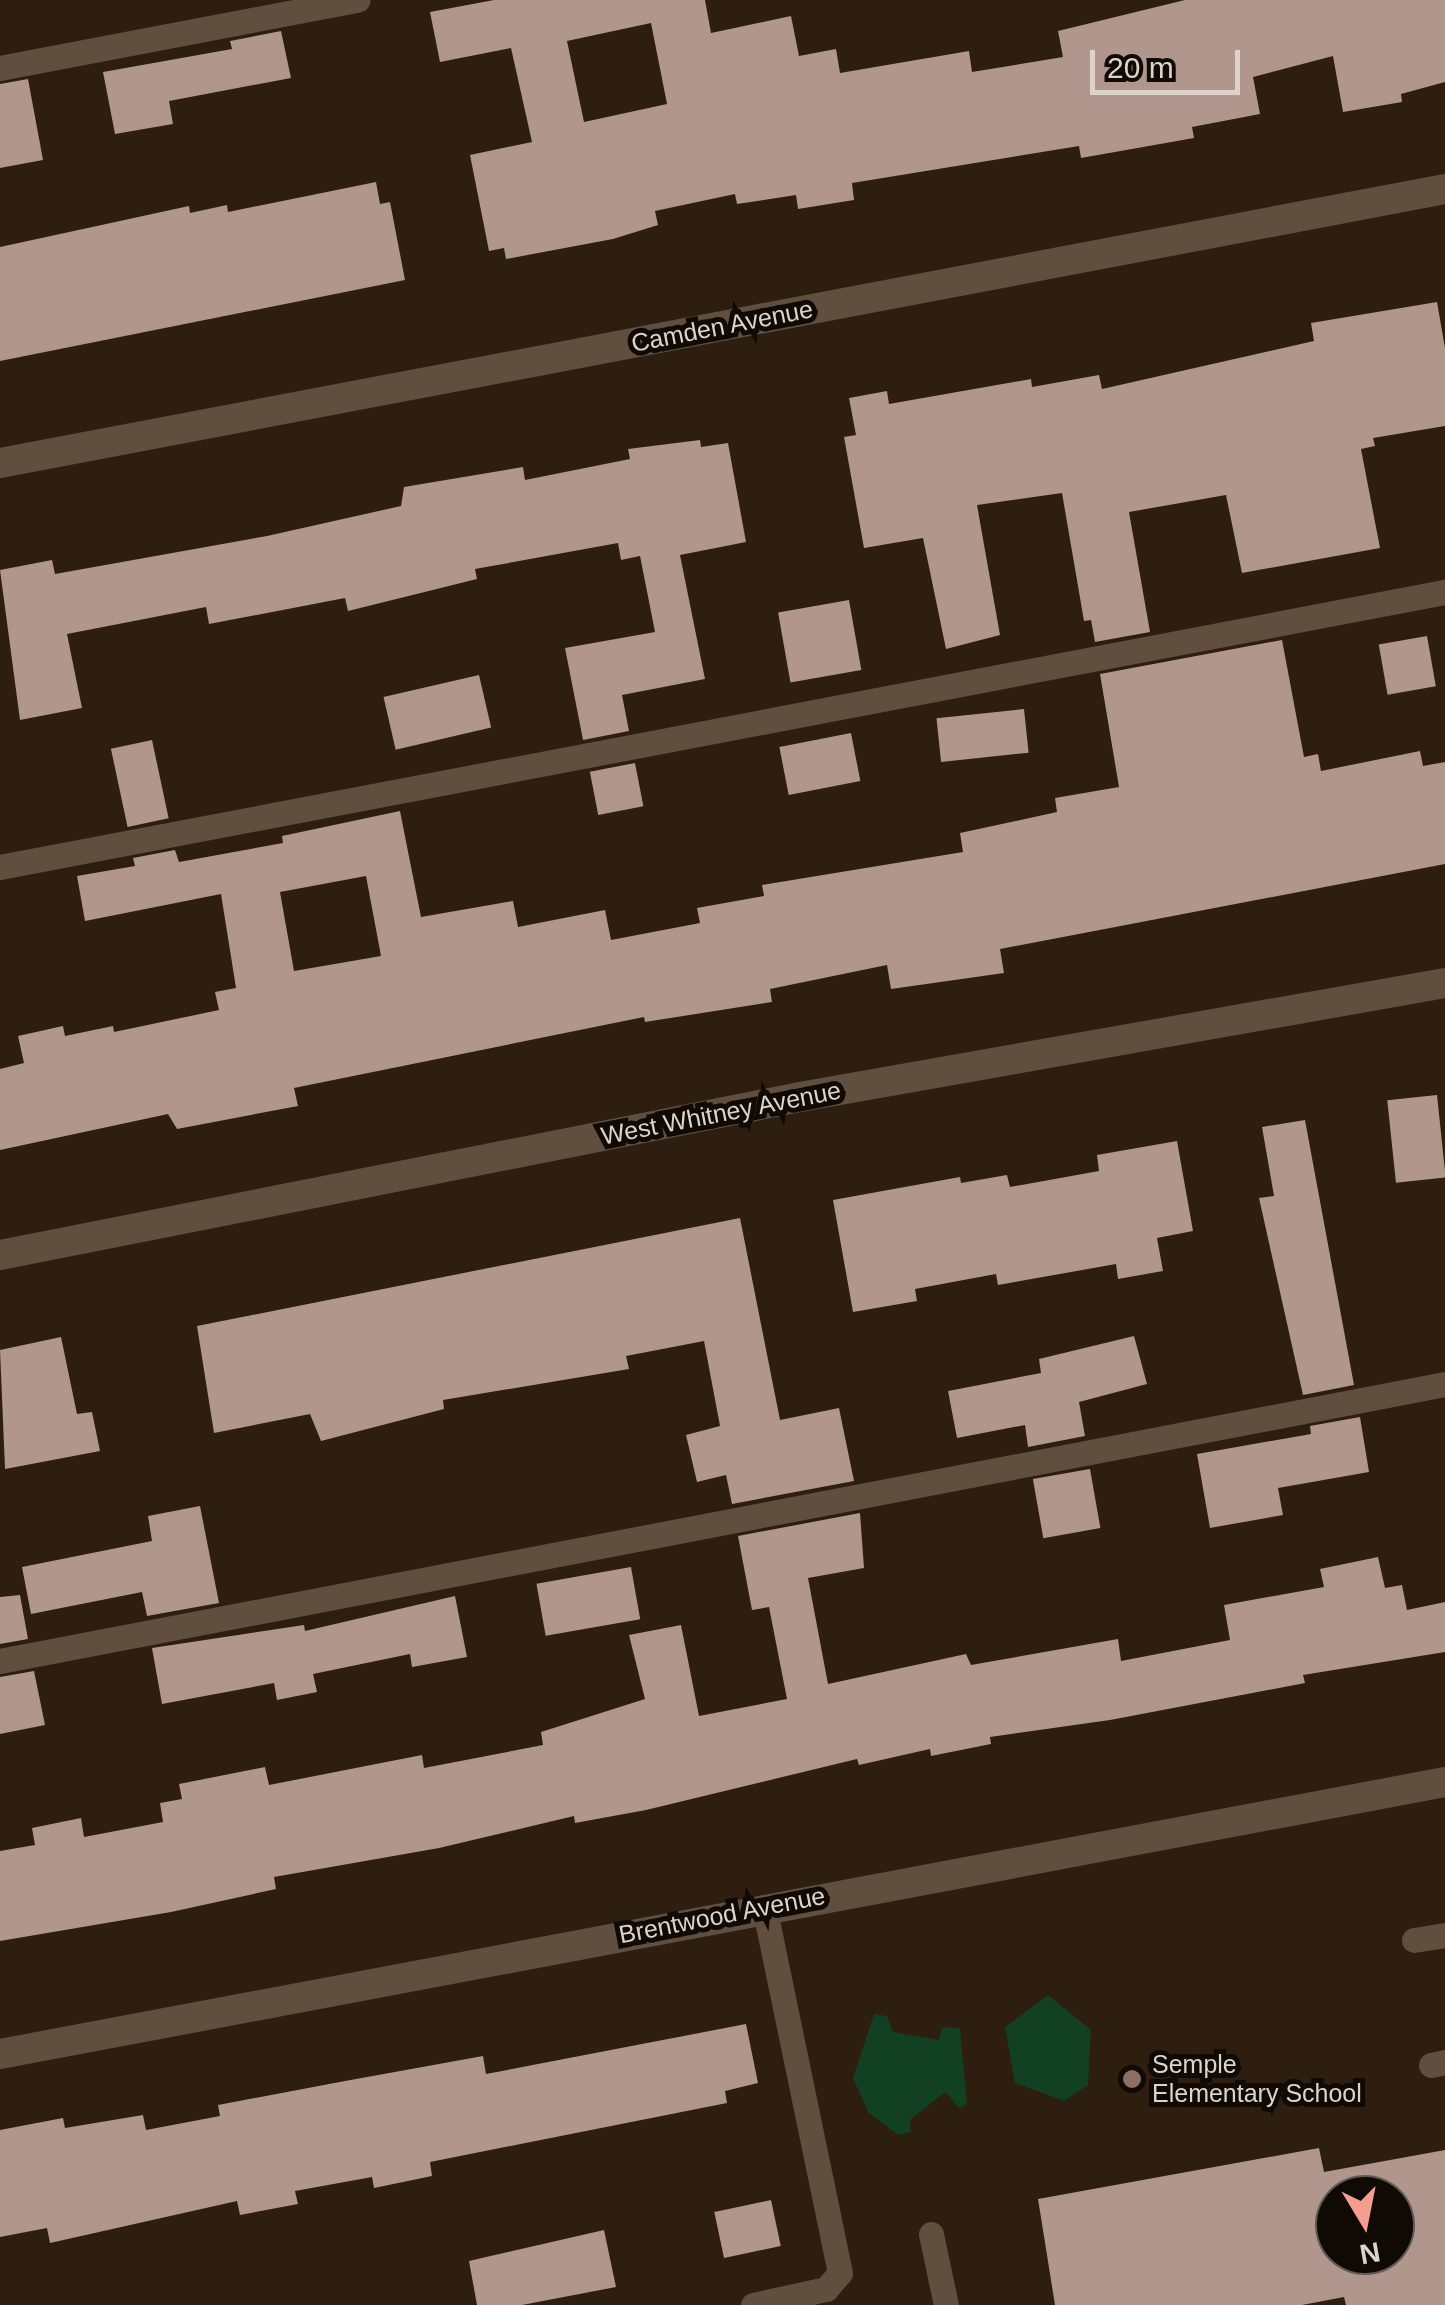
<!DOCTYPE html>
<html>
<head>
<meta charset="utf-8">
<style>
	body { margin:0 }
	#map { position:relative; width:1445px; height:2305px; overflow:hidden; background:#2d1e0f; font-family:Arial,sans-serif }
	div>[style] { position:absolute }
	[style*='--x'] { left:calc(var(--x)*1px); top:calc(var(--y)*1px); width:calc(var(--w)*1px); rotate:calc(var(--a)*1deg) }
	.green>* { inset:0; background:#114022 }
	.building>* { inset:0; background:#b0968c; transform-origin:0 0 }
	.lane>* { height:25px; margin:-12.5px; padding:0 12.5px; transform-origin:12.5px; border-radius:12.5px; background:#604f3f }
	.street>* { height:30px; margin:-15px; padding:0 15px; transform-origin:15px; border-radius:15px; background:#604f3f }
	.dots>* { width:28px; height:28px; translate:-50% -50%; box-sizing:border-box; border:5px solid #100a05; border-radius:50% }
	span { translate:-50% -50%; white-space:nowrap; text-align:center; line-height:1.15; -webkit-text-stroke:10px #100a05; paint-order:stroke }
	.street-label { font-size:25px; color:#ddd3ca }
	.poi-label { font-size:25px; color:#ddd3ca }
	.left { translate:0 -50%; text-align:left }
	.north { position:absolute; left:1315px; top:2175px; width:100px; height:100px; box-sizing:border-box; background:#100a05; border:2px solid #625a54; border-radius:50%; rotate:170deg; font-size:28px; font-weight:700; line-height:40px; text-align:center; color:#ddd3ca }
	.north::after { content:''; display:block; margin:auto; width:35px; height:45px; background:#f59d8f; clip-path:polygon(50% 0,100% 100%,50% 72%,0 100%) }
	.scale { position:absolute; left:1090px; top:50px; width:150px; height:45px; box-sizing:border-box; border:5px solid #ddd3ca; border-top:0; padding-left:12px; font-size:30px; line-height:35px; white-space:nowrap; color:#ddd3ca; -webkit-text-stroke:8px #100a05; paint-order:stroke }
</style>
</head>
<body>
<div id="map">
	<div class="green">
		<div style="clip-path:polygon(1048px 1995px,1091px 2030px,1088px 2085px,1064px 2101px,1015px 2083px,1005px 2027px)"></div>
		<div style="clip-path:polygon(874px 2014px,887px 2016px,893px 2032px,939px 2040px,942px 2027px,960px 2028px,967px 2104px,959px 2108px,945px 2092px,910px 2120px,911px 2132px,898px 2135px,868px 2112px,853px 2078px)"></div>
	</div>
	<div class="building">
		<div style="clip-path:polygon(evenodd,494px 0,705px 0,711px 33px,791px 16px,799px 56px,836px 49px,840px 73px,969px 51px,972px 72px,1063px 57px,1058px 31px,1185px 0,1445px 0,1445px 82px,1401px 94px,1402px 102px,1343px 112px,1333px 56px,1253px 77px,1260px 114px,1192px 127px,1194px 138px,1081px 158px,1079px 146px,852px 183px,854px 200px,798px 209px,796px 195px,737px 204px,735px 194px,655px 211px,658px 225px,613px 239px,506px 259px,504px 248px,489px 251px,470px 155px,532px 142px,511px 48px,440px 62px,430px 12px,494px 0,651px 23px,667px 104px,584px 122px,567px 41px,651px 23px)"></div>
		<div style="clip-path:polygon(281px 31px,291px 78px,169px 101px,173px 124px,115px 134px,103px 72px,232px 49px,230px 41px)"></div>
		<div style="clip-path:polygon(28px 79px,43px 160px,0 168px,0 84px)"></div>
		<div style="clip-path:polygon(376px 182px,380px 204px,390px 202px,405px 280px,0 361px,0 247px,189px 206px,190px 213px,227px 205px,228px 212px)"></div>
		<div style="clip-path:polygon(1437px 302px,1445px 348px,1445px 426px,1373px 438px,1375px 446px,1361px 449px,1380px 548px,1242px 573px,1226px 495px,1129px 512px,1150px 632px,1095px 642px,1091px 620px,1084px 621px,1062px 493px,977px 505px,1000px 635px,946px 649px,923px 538px,864px 548px,844px 437px,856px 435px,849px 398px,887px 391px,889px 404px,1031px 379px,1032px 387px,1099px 375px,1102px 389px,1314px 341px,1311px 323px)"></div>
		<div style="clip-path:polygon(700px 440px,701px 447px,728px 443px,746px 542px,680px 555px,705px 679px,622px 695px,629px 731px,583px 740px,565px 648px,655px 632px,640px 556px,621px 560px,618px 543px,475px 569px,477px 579px,348px 611px,345px 598px,209px 624px,206px 607px,67px 634px,82px 708px,20px 720px,0 570px,52px 560px,55px 574px,267px 536px,401px 506px,404px 487px,523px 467px,525px 480px,630px 459px,628px 449px)"></div>
		<div style="left:849px;top:600px;width:71px;height:72px;rotate:80deg"></div>
		<div style="left:1427px;top:636px;width:51px;height:49px;rotate:80deg"></div>
		<div style="clip-path:polygon(evenodd,1282px 640px,1304px 757px,1318px 754px,1321px 771px,1420px 751px,1423px 766px,1445px 762px,1445px 864px,1000px 949px,1004px 973px,891px 989px,887px 965px,770px 989px,772px 1002px,645px 1022px,644px 1017px,294px 1088px,298px 1106px,177px 1129px,168px 1114px,0 1150px,0 1069px,24px 1063px,18px 1036px,63px 1026px,65px 1036px,113px 1026px,114px 1032px,219px 1010px,215px 992px,236px 988px,221px 894px,85px 921px,77px 876px,135px 866px,133px 858px,175px 850px,179px 862px,283px 843px,282px 836px,400px 811px,421px 917px,513px 901px,518px 927px,605px 910px,611px 940px,700px 923px,697px 908px,764px 896px,762px 885px,963px 852px,960px 833px,1057px 812px,1055px 798px,1119px 787px,1100px 674px,1282px 640px,366px 876px,381px 956px,294px 971px,280px 892px,366px 876px)"></div>
		<div style="left:479px;top:675px;width:54px;height:98px;rotate:77deg"></div>
		<div style="left:1024px;top:709px;width:44px;height:88px;rotate:84deg"></div>
		<div style="left:851px;top:733px;width:49px;height:73px;rotate:79deg"></div>
		<div style="left:152px;top:740px;width:80px;height:42px;rotate:78deg"></div>
		<div style="left:635px;top:763px;width:44px;height:46px;rotate:79deg"></div>
		<div style="left:1437px;top:1095px;width:83px;height:50px;rotate:84deg"></div>
		<div style="clip-path:polygon(1305px 1120px,1354px 1385px,1303px 1395px,1259px 1198px,1274px 1196px,1262px 1127px)"></div>
		<div style="clip-path:polygon(1177px 1141px,1193px 1231px,1157px 1238px,1163px 1271px,1118px 1279px,1116px 1264px,998px 1285px,996px 1274px,915px 1289px,917px 1301px,853px 1312px,833px 1200px,960px 1177px,961px 1183px,1007px 1175px,1010px 1187px,1099px 1171px,1097px 1155px)"></div>
		<div style="clip-path:polygon(740px 1218px,780px 1420px,839px 1408px,854px 1481px,732px 1504px,726px 1475px,697px 1482px,686px 1435px,720px 1426px,704px 1341px,626px 1356px,629px 1369px,443px 1400px,444px 1409px,321px 1441px,310px 1414px,214px 1433px,197px 1326px)"></div>
		<div style="clip-path:polygon(1134px 1336px,1147px 1384px,1079px 1402px,1085px 1436px,1028px 1447px,1025px 1425px,957px 1438px,948px 1391px,1041px 1373px,1039px 1359px)"></div>
		<div style="clip-path:polygon(61px 1337px,77px 1414px,92px 1412px,100px 1451px,5px 1469px,0 1350px)"></div>
		<div style="clip-path:polygon(1360px 1417px,1369px 1472px,1278px 1488px,1283px 1515px,1210px 1528px,1197px 1454px,1311px 1434px,1310px 1426px)"></div>
		<div style="left:1090px;top:1469px;width:60px;height:58px;rotate:80deg"></div>
		<div style="clip-path:polygon(200px 1506px,219px 1603px,147px 1616px,142px 1592px,31px 1614px,22px 1567px,152px 1541px,148px 1516px)"></div>
		<div style="clip-path:polygon(860px 1513px,864px 1568px,808px 1578px,828px 1684px,966px 1654px,971px 1665px,1118px 1639px,1121px 1661px,1230px 1640px,1224px 1605px,1324px 1587px,1320px 1569px,1378px 1557px,1385px 1588px,1402px 1585px,1407px 1610px,1445px 1602px,1445px 1652px,1303px 1675px,1305px 1683px,1110px 1720px,990px 1737px,991px 1744px,931px 1756px,930px 1749px,859px 1765px,857px 1759px,646px 1810px,575px 1823px,574px 1816px,439px 1848px,274px 1877px,276px 1889px,171px 1912px,0 1941px,0 1851px,35px 1845px,32px 1828px,81px 1818px,84px 1837px,163px 1822px,160px 1803px,182px 1799px,179px 1784px,265px 1767px,269px 1785px,422px 1755px,424px 1768px,543px 1745px,541px 1732px,645px 1699px,629px 1635px,681px 1625px,699px 1716px,787px 1699px,769px 1607px,752px 1610px,738px 1536px)"></div>
		<div style="left:631px;top:1567px;width:53px;height:96px;rotate:80deg"></div>
		<div style="clip-path:polygon(20px 1595px,28px 1639px,0 1644px,0 1597px)"></div>
		<div style="clip-path:polygon(455px 1596px,467px 1657px,412px 1667px,410px 1654px,313px 1674px,317px 1692px,277px 1700px,274px 1683px,162px 1704px,152px 1648px,304px 1625px,305px 1631px)"></div>
		<div style="clip-path:polygon(34px 1671px,45px 1725px,0 1734px,0 1677px)"></div>
		<div style="clip-path:polygon(746px 2024px,758px 2083px,725px 2091px,727px 2103px,430px 2162px,432px 2176px,374px 2188px,372px 2177px,295px 2191px,298px 2204px,240px 2215px,237px 2201px,50px 2243px,47px 2228px,0 2237px,0 2130px,63px 2118px,65px 2128px,143px 2115px,146px 2130px,220px 2116px,218px 2105px,345px 2081px,483px 2056px,486px 2074px)"></div>
		<div style="clip-path:polygon(evenodd,1319px 2148px,1324px 2172px,1445px 2150px,1445px 2305px,1346px 2305px,1344px 2297px,1302px 2305px,1055px 2305px,1038px 2199px,1319px 2148px,1335px 2195px,1395px 2195px,1395px 2255px,1335px 2255px,1335px 2195px)"></div>
		<div style="left:771px;top:2200px;width:47px;height:58px;rotate:78deg"></div>
		<div style="clip-path:polygon(604px 2230px,616px 2287px,522px 2305px,477px 2305px,469px 2261px)"></div>
	</div>
	<div class="lane">
		<div style="--x:0;--y:68;--w:364;--a:-10.8"></div>
		<div style="--x:0;--y:867;--w:1471;--a:-10.78"></div>
		<div style="--x:0;--y:1661;--w:1471;--a:-10.85"></div>
		<div style="--x:1414;--y:1940;--w:31;--a:-9"></div>
		<div style="--x:1431;--y:2065;--w:14;--a:-12"></div>
		<div style="--x:931;--y:2234;--w:73;--a:78.1"></div>
		<div style="--x:753;--y:2305;--w:75;--a:-12.4"></div>
		<div style="--x:826;--y:2289;--w:21;--a:-49"></div>
		<div style="--x:840;--y:2273;--w:374;--a:-101.7"></div>
	</div>
	<div class="street">
		<div style="--x:0;--y:463;--w:1471;--a:-10.74"></div>
		<div style="--x:0;--y:1255;--w:815;--a:-11.17"></div>
		<div style="--x:800;--y:1097;--w:655;--a:-10.02"></div>
		<div style="--x:0;--y:2054;--w:1470;--a:-10.66"></div>
	</div>
	<div class="dots">
		<div style="left:1132px;top:2079px;background:#8d6e63"></div>
	</div>
	<div class="street-label">
		<span style="left:722px;top:326px;rotate:-11deg">Camden Avenue</span>
		<span style="left:721px;top:1113px;rotate:-11deg">West Whitney Avenue</span>
		<span style="left:722px;top:1915px;rotate:-11deg">Brentwood Avenue</span>
	</div>
	<div class="poi-label">
		<span class="left" style="left:1152px;top:2079px">Semple<br>Elementary School</span>
	</div>
	<div class="north">N</div>
	<div class="scale">20 m</div>
</div>
</body>
</html>
